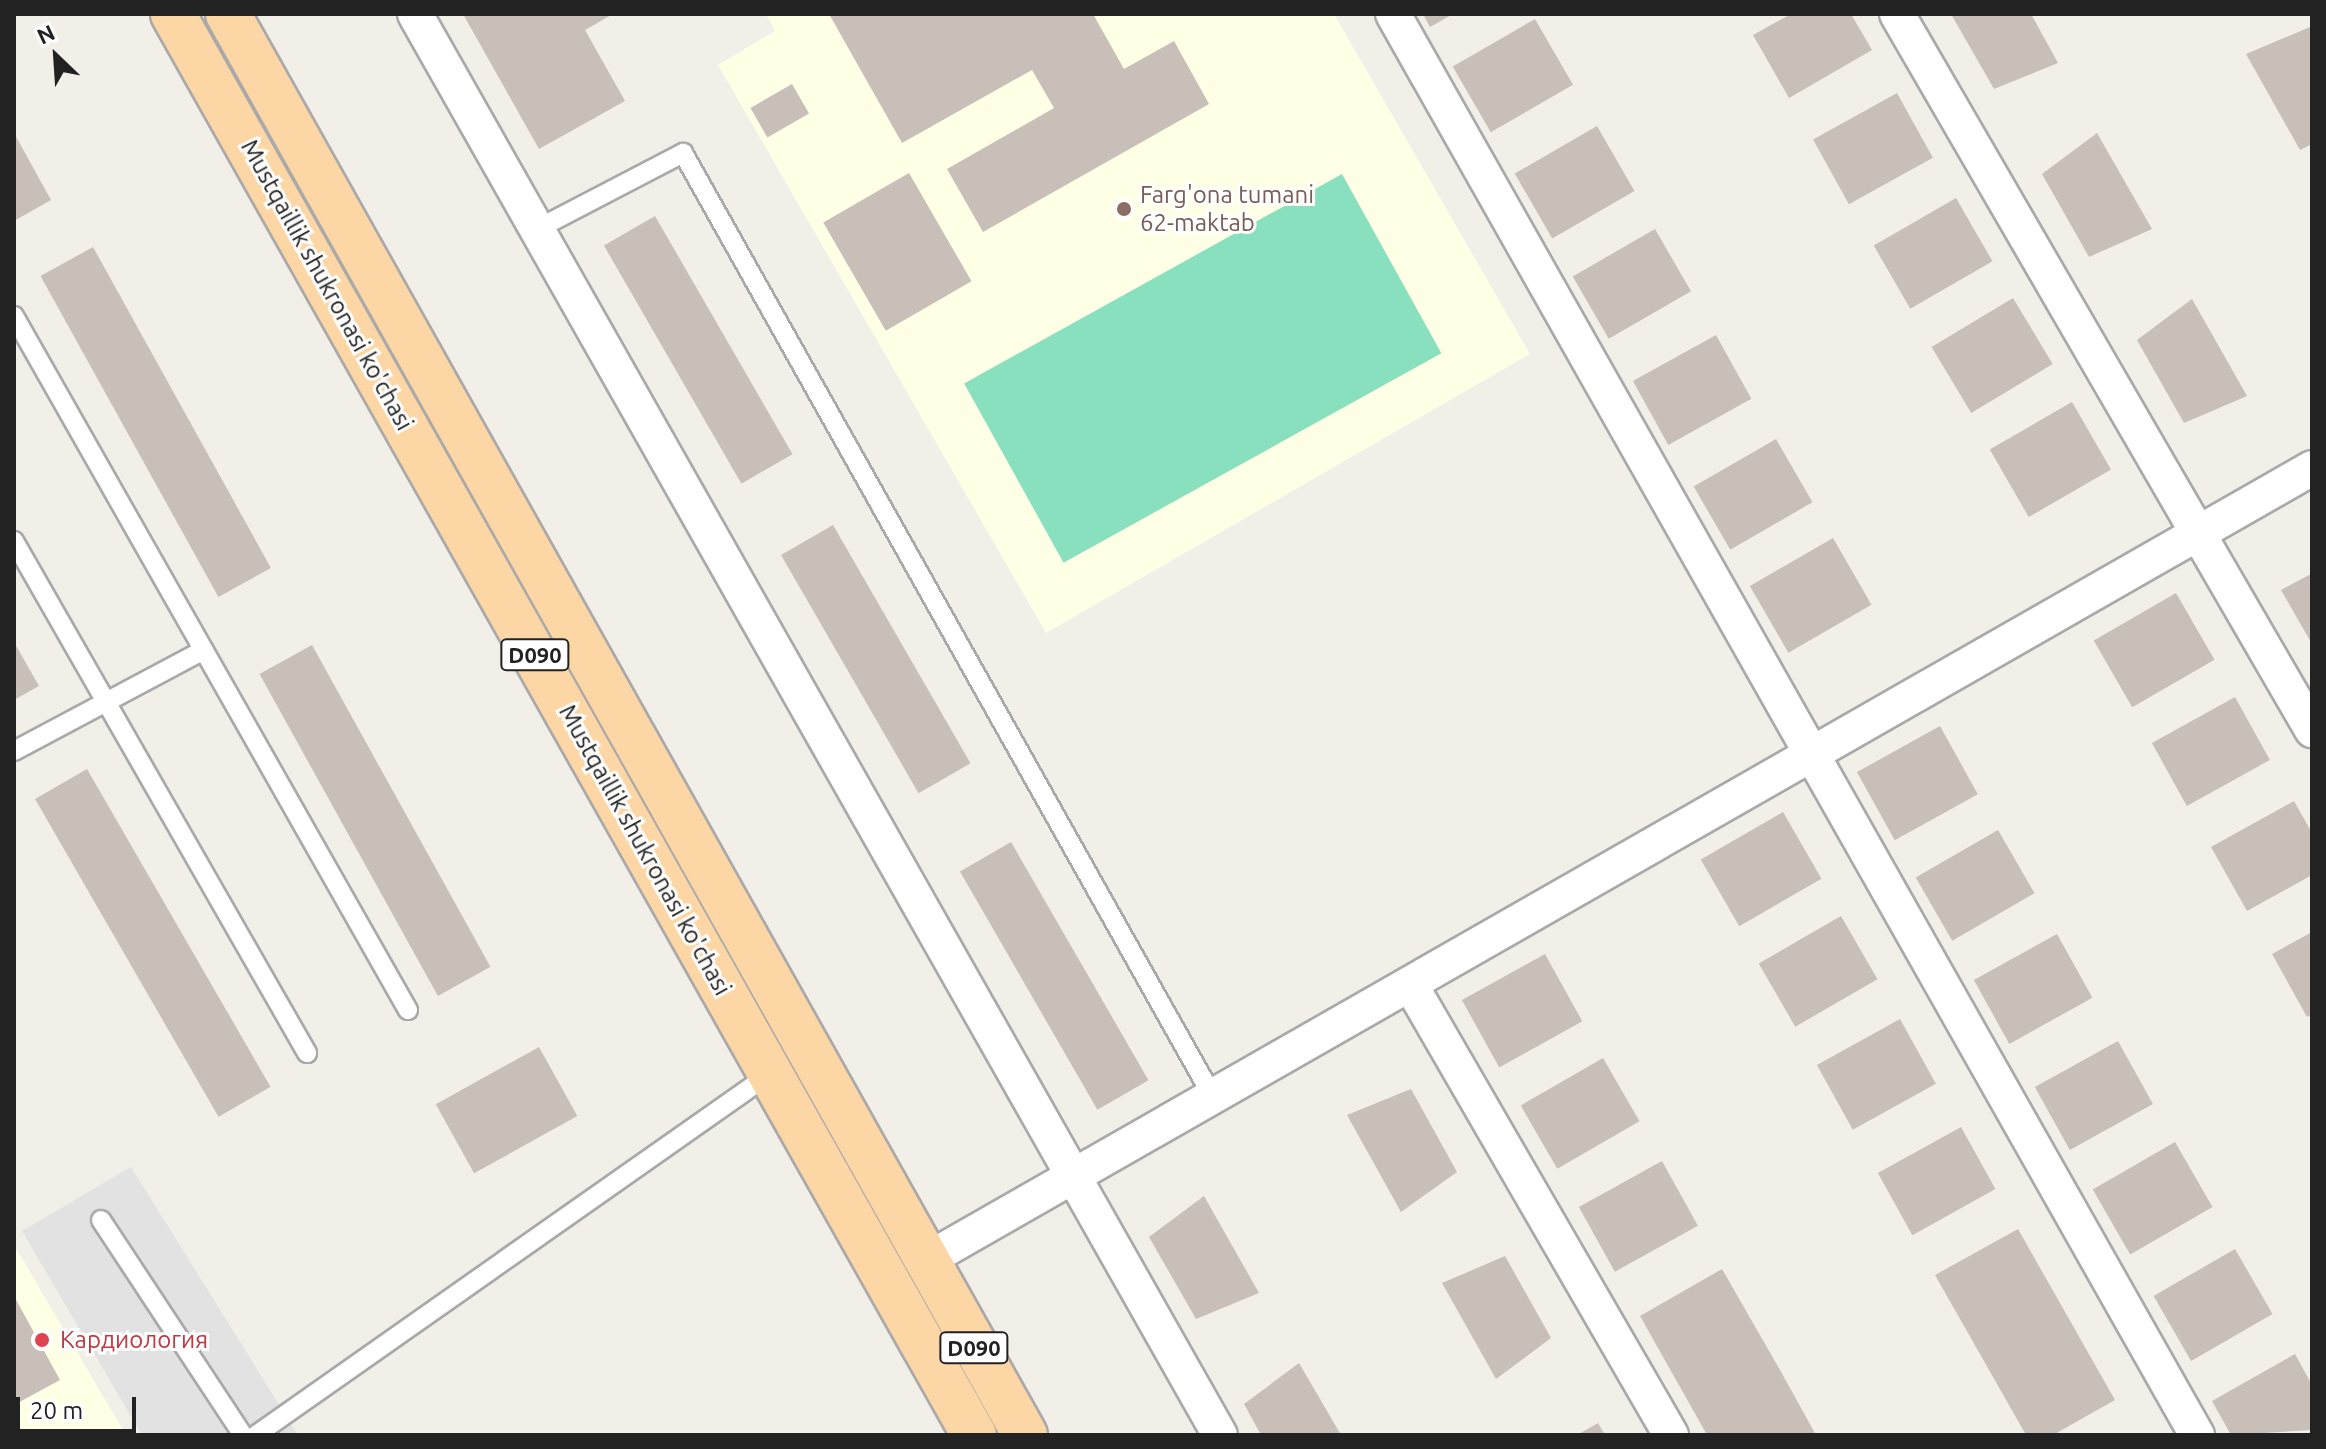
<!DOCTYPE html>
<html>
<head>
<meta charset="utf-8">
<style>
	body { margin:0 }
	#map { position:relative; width:2326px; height:1449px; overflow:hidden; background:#f2efe9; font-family:Ubuntu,sans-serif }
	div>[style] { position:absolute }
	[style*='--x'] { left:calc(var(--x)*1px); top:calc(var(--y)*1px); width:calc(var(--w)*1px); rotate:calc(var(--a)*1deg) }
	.education>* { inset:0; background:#ffffe5 }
	.pitch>* { inset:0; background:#88e0be; transform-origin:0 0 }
	.parking>* { inset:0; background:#e2e2e2 }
	.building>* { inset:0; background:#c7bfb8; transform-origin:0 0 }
	.roads { filter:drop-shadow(2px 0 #a9a9a9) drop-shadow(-2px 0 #a9a9a9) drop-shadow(0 2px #a9a9a9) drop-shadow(0 -2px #a9a9a9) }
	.service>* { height:18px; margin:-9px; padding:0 9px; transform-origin:9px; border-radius:9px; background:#fff }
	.minor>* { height:34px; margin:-17px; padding:0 17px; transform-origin:17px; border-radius:17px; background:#fff }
	.primary>* { height:44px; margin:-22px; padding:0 22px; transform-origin:22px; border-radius:22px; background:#fcd6a4 }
	.dots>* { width:22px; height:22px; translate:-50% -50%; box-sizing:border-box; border:4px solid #fff; border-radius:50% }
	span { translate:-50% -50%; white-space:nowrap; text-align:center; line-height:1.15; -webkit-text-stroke:6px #fff; paint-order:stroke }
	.shield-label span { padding:2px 6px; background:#fff; border:2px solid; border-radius:6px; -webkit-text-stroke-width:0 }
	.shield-label { font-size:22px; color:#222; font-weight:700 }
	.education-label { font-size:24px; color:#785e54 }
	.left { translate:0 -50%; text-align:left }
	.street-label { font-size:24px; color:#222 }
	.health-label { font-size:24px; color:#be3a42 }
	.frame { position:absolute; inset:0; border:16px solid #222; pointer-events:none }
	.north { position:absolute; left:16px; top:16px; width:80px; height:80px; -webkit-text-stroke:6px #fff; paint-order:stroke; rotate:335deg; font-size:22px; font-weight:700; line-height:32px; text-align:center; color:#222 }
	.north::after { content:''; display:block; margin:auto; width:28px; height:36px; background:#222; clip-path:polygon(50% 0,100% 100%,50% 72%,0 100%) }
	.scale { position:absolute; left:16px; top:1397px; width:120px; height:36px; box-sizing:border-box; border:4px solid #222; border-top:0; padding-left:10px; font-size:24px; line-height:28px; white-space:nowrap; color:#222; -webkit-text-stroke:6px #fff; paint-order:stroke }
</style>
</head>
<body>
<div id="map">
	<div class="education">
		<div style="clip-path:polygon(766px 14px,1334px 14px,1530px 354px,1046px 633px,718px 65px,775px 31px)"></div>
		<div style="clip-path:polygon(14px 1245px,126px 1435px,14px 1435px)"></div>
	</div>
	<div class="pitch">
		<div style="left:1342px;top:174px;width:205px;height:432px;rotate:61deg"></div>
	</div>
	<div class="parking">
		<div style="clip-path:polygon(131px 1167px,298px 1435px,142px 1435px,22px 1231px)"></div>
	</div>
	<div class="building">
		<div style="clip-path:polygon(463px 14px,613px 14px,585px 30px,625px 101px,539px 149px)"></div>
		<div style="clip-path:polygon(829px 14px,1093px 14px,1124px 69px,1174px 41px,1209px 104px,983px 232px,947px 169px,1054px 108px,1032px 70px,902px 143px)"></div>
		<div style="clip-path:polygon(1423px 14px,1453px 14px,1430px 27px)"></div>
		<div style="clip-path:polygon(1791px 14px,1851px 14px,1872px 50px,1789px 98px,1753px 35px)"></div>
		<div style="clip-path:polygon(1951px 14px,2031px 14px,2058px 63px,1994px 89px)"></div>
		<div style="left:1535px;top:19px;width:76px;height:95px;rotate:60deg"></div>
		<div style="clip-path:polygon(2310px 27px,2312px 144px,2300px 150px,2246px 54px)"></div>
		<div style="left:792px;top:84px;width:34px;height:48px;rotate:60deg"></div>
		<div style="left:1897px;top:93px;width:74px;height:96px;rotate:61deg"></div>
		<div style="left:1597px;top:126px;width:75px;height:95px;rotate:60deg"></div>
		<div style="clip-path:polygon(14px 133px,51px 200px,14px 221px)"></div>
		<div style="clip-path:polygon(2097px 133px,2152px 229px,2089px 257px,2042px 174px)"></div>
		<div style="left:909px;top:173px;width:125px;height:99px;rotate:60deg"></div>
		<div style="left:1956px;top:198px;width:73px;height:95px;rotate:60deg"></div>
		<div style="left:655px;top:216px;width:275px;height:59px;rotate:60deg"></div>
		<div style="left:1655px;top:229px;width:72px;height:95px;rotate:60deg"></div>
		<div style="left:93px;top:247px;width:367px;height:60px;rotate:61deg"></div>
		<div style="left:2013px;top:298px;width:77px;height:95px;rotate:59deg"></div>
		<div style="clip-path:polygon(2192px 299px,2247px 396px,2184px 423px,2137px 340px)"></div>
		<div style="left:1716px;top:335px;width:73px;height:95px;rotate:61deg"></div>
		<div style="left:2072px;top:402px;width:78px;height:95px;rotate:60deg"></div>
		<div style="left:1776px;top:439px;width:73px;height:95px;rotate:60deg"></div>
		<div style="left:833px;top:525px;width:275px;height:60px;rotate:60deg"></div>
		<div style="left:1833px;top:538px;width:77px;height:96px;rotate:60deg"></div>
		<div style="clip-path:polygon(2312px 563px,2312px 644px,2281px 590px,2311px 574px)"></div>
		<div style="left:2176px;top:593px;width:77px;height:95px;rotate:60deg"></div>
		<div style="clip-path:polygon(14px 642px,39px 686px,14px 700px)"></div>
		<div style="left:312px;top:645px;width:368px;height:60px;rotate:61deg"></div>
		<div style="left:2235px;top:697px;width:72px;height:95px;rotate:61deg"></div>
		<div style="left:1940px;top:726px;width:78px;height:95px;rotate:61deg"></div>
		<div style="left:87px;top:769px;width:367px;height:60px;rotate:60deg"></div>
		<div style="clip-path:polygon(2294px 801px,2312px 833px,2312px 875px,2247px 911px,2211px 847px)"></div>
		<div style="left:1783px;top:812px;width:77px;height:95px;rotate:60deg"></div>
		<div style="left:1998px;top:830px;width:73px;height:95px;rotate:60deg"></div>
		<div style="left:1011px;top:842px;width:275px;height:59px;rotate:60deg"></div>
		<div style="left:1841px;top:916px;width:73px;height:95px;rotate:60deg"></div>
		<div style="clip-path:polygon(2312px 932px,2312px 1014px,2307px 1017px,2272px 954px)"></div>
		<div style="left:2057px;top:934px;width:73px;height:95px;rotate:61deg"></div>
		<div style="left:1545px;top:954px;width:77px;height:95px;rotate:61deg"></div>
		<div style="left:1900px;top:1019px;width:74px;height:95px;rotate:61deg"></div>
		<div style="left:2118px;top:1041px;width:72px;height:95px;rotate:61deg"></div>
		<div style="left:539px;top:1047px;width:79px;height:118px;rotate:61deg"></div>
		<div style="left:1603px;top:1058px;width:73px;height:95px;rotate:60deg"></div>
		<div style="clip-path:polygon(1411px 1089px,1457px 1172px,1401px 1212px,1347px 1115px)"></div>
		<div style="left:1961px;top:1127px;width:71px;height:95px;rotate:61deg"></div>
		<div style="left:2175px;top:1142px;width:75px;height:95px;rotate:60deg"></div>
		<div style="left:1662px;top:1161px;width:74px;height:95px;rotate:61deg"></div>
		<div style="clip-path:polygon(1204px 1196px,1259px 1293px,1196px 1319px,1149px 1237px)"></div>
		<div style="clip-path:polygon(2018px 1229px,2115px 1400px,2053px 1435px,2026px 1435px,1935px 1275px)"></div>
		<div style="left:2235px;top:1249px;width:75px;height:94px;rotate:60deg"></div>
		<div style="clip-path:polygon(1505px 1256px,1551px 1338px,1496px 1379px,1442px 1283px)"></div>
		<div style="clip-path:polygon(1722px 1269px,1780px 1370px,1816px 1435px,1707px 1435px,1640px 1316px)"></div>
		<div style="clip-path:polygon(14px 1296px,60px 1380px,14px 1405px)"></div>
		<div style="clip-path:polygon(2295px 1354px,2312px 1385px,2312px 1430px,2231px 1435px,2212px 1401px)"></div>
		<div style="clip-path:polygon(1299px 1363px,1341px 1435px,1261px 1435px,1244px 1404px)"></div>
		<div style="clip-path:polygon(1598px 1423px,1605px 1435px,1577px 1435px)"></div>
	</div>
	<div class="roads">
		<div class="service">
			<div style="--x:537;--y:229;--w:165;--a:-27.5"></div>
			<div style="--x:683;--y:153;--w:1083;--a:60.69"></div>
			<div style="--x:14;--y:316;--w:798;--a:60.42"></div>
			<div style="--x:14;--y:541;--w:590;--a:60.22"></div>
			<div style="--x:14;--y:751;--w:215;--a:-28"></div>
			<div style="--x:101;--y:1220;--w:258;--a:56.6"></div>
			<div style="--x:256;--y:1435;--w:629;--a:-35.1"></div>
		</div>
		<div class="minor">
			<div style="--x:415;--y:14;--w:1633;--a:60.47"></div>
			<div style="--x:1393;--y:14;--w:1633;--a:60.5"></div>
			<div style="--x:1897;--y:14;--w:828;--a:59.9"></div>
			<div style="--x:1410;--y:984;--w:521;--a:59.94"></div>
			<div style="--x:923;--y:1262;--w:1600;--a:-29.75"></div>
		</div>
		<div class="primary">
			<div style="--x:173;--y:14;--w:1631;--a:60.59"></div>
			<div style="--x:228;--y:14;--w:1629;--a:60.71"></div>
		</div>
	</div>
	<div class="dots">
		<div style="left:1124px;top:209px;background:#8d6e63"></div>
		<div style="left:42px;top:1340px;background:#e0444e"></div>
	</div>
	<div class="shield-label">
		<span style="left:535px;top:655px">D090</span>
		<span style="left:974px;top:1348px">D090</span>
	</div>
	<div class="education-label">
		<span class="left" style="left:1140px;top:209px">Farg'ona tumani<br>62-maktab</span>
	</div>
	<div class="street-label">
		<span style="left:327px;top:285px;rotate:61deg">Mustqaillik shukronasi ko'chasi</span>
		<span style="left:645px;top:850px;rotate:61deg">Mustqaillik shukronasi ko'chasi</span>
	</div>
	<div class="health-label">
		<span class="left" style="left:60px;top:1340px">Кардиология</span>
	</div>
	<div class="frame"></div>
	<div class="north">N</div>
	<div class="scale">20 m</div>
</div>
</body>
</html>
